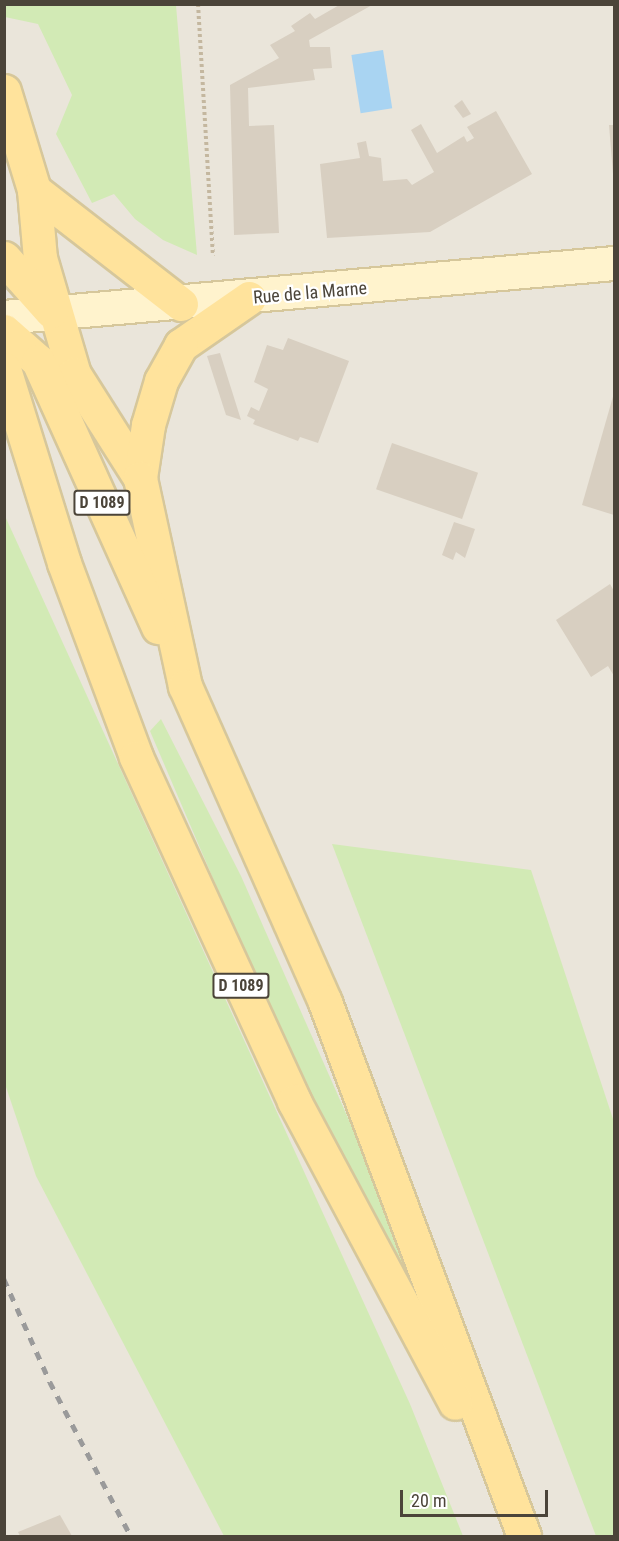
<!DOCTYPE html>
<html>
<head>
<meta charset="utf-8">
<style>
	body { margin:0 }
	#map { position:relative; width:619px; height:1541px; overflow:hidden; background:#f6f3ec; font-family:"Roboto Condensed",sans-serif }
	div>[style] { position:absolute }
	[style*='--x'] { left:calc(var(--x)*1px); top:calc(var(--y)*1px); width:calc(var(--w)*1px); rotate:calc(var(--a)*1deg) }
	.residential>* { inset:0; background:#eae5da; transform-origin:0 0 }
	.green>* { inset:0; background:#d2eab5 }
	.water>* { inset:0; background:#a9d4f2; transform-origin:0 0 }
	.building>* { inset:0; background:#d8cfc1; transform-origin:0 0 }
	.path>* { height:4px; margin-top:-2px; transform-origin:0; background:repeating-linear-gradient(90deg,#c4b79f 0 3px,transparent 0 6px) }
	.roads { filter:drop-shadow(2px 0 #d6c79b) drop-shadow(-2px 0 #d6c79b) drop-shadow(0 2px #d6c79b) drop-shadow(0 -2px #d6c79b) }
	.secondary>* { height:33px; margin:-16.5px; padding:0 16.5px; transform-origin:16.5px; border-radius:16.5px; background:#fff3cd }
	.primary>* { height:33px; margin:-16.5px; padding:0 16.5px; transform-origin:16.5px; border-radius:16.5px; background:#ffe39c }
	.rail>* { height:4.5px; margin-top:-2.25px; transform-origin:0; background:repeating-linear-gradient(90deg,#9a9a9a 0 8px,transparent 0 16px) }
	span { translate:-50% -50%; white-space:nowrap; text-align:center; line-height:1.15; -webkit-text-stroke:4.5px #fff; paint-order:stroke }
	.shield-label span { padding:2px 4px; background:#fff; border:2px solid; border-radius:4px; -webkit-text-stroke-width:0 }
	.shield-label { font-size:16px; color:#4b4439; font-weight:700 }
	.street-label { font-size:18px; color:#4b4439 }
	.frame { position:absolute; inset:0; border:6px solid #4b4439; pointer-events:none }
	.scale { position:absolute; left:400px; top:1490px; width:148px; height:27px; box-sizing:border-box; border:3px solid #4b4439; border-top:0; padding-left:8px; font-size:18px; line-height:21px; white-space:nowrap; color:#4b4439; -webkit-text-stroke:4px #fff; paint-order:stroke }
</style>
</head>
<body>
<div id="map">
	<div class="residential">
		<div style="left:5px;top:5px;width:609px;height:1531px"></div>
	</div>
	<div class="green">
		<div style="clip-path:polygon(5px 4px,176px 5px,197px 255px,163px 240px,135px 219px,114px 194px,92px 203px,56px 134px,72px 95px,38px 24px,5px 17px)"></div>
		<div style="clip-path:polygon(5px 516px,410px 1404px,463px 1536px,224px 1536px,36px 1176px,4px 1081px)"></div>
		<div style="clip-path:polygon(161px 719px,241px 876px,405px 1247px,408px 1283px,312px 1110px,150px 731px)"></div>
		<div style="clip-path:polygon(332px 844px,531px 870px,614px 1122px,614px 1536px,596px 1536px)"></div>
	</div>
	<div class="water">
		<div style="left:383px;top:50px;width:59px;height:32px;rotate:81deg"></div>
	</div>
	<div class="building">
		<div style="clip-path:polygon(341px 4px,374px 4px,309px 40px,310px 47px,330px 47px,332px 68px,313px 69px,315px 80px,248px 88px,249px 126px,274px 125px,279px 233px,234px 235px,230px 85px,279px 58px,270px 45px,295px 31px,291px 26px,310px 13px,315px 19px)"></div>
		<div style="clip-path:polygon(462px 100px,471px 114px,463px 118px,454px 106px)"></div>
		<div style="clip-path:polygon(496px 111px,532px 174px,430px 232px,327px 238px,320px 164px,360px 158px,357px 143px,366px 141px,369px 156px,381px 158px,383px 181px,407px 179px,412px 185px,434px 172px,411px 130px,421px 124px,437px 153px,464px 136px,467px 142px,474px 138px,467px 127px)"></div>
		<div style="clip-path:polygon(609px 125px,614px 125px,614px 174px,613px 174px)"></div>
		<div style="clip-path:polygon(288px 338px,349px 361px,318px 443px,300px 437px,298px 441px,253px 424px,255px 420px,247px 416px,251px 407px,259px 411px,268px 389px,254px 382px,267px 345px,283px 350px)"></div>
		<div style="clip-path:polygon(220px 353px,241px 420px,226px 415px,207px 356px)"></div>
		<div style="clip-path:polygon(614px 393px,614px 515px,582px 505px)"></div>
		<div style="left:392px;top:443px;width:91px;height:49px;rotate:19deg"></div>
		<div style="clip-path:polygon(454px 522px,475px 529px,465px 558px,456px 552px,453px 560px,442px 555px)"></div>
		<div style="clip-path:polygon(610px 584px,614px 591px,614px 676px,608px 666px,591px 677px,556px 620px)"></div>
		<div style="clip-path:polygon(60px 1515px,72px 1536px,20px 1536px,18px 1532px)"></div>
	</div>
	<div class="path">
		<div style="--x:198;--y:4;--w:252;--a:86.6"></div>
	</div>
	<div class="roads">
		<div class="secondary">
			<div style="--x:4;--y:317;--w:612;--a:-5.06"></div>
		</div>
		<div class="primary">
			<div style="--x:4;--y:91;--w:103;--a:73.1"></div>
			<div style="--x:34;--y:190;--w:68;--a:85"></div>
			<div style="--x:40;--y:258;--w:121;--a:73.7"></div>
			<div style="--x:74;--y:374;--w:123;--a:57.6"></div>
			<div style="--x:34;--y:190;--w:186;--a:37.8"></div>
			<div style="--x:4;--y:258;--w:71;--a:48.4"></div>
			<div style="--x:249;--y:298;--w:83;--a:145.3"></div>
			<div style="--x:181;--y:345;--w:41;--a:119.1"></div>
			<div style="--x:161;--y:381;--w:46;--a:106.5"></div>
			<div style="--x:148;--y:425;--w:54;--a:98.6"></div>
			<div style="--x:140;--y:478;--w:213;--a:77.8"></div>
			<div style="--x:185;--y:686;--w:346;--a:66.1"></div>
			<div style="--x:325;--y:1002;--w:570;--a:69.56"></div>
			<div style="--x:4;--y:331;--w:45;--a:41.4"></div>
			<div style="--x:38;--y:361;--w:292;--a:65.7"></div>
			<div style="--x:4;--y:369;--w:203;--a:72.8"></div>
			<div style="--x:64;--y:563;--w:207;--a:69.6"></div>
			<div style="--x:136;--y:757;--w:379;--a:65.3"></div>
			<div style="--x:294;--y:1101;--w:342;--a:61.9"></div>
		</div>
	</div>
	<div class="rail">
		<div style="--x:4;--y:1279;--w:113;--a:65.9"></div>
		<div style="--x:50;--y:1382;--w:174;--a:62.3"></div>
	</div>
	<div class="shield-label">
		<span style="left:102px;top:503px">D 1089</span>
		<span style="left:241px;top:986px">D 1089</span>
	</div>
	<div class="street-label">
		<span style="left:310px;top:293px;rotate:-5deg">Rue de la Marne</span>
	</div>
	<div class="frame"></div>
	<div class="scale">20 m</div>
</div>
</body>
</html>
